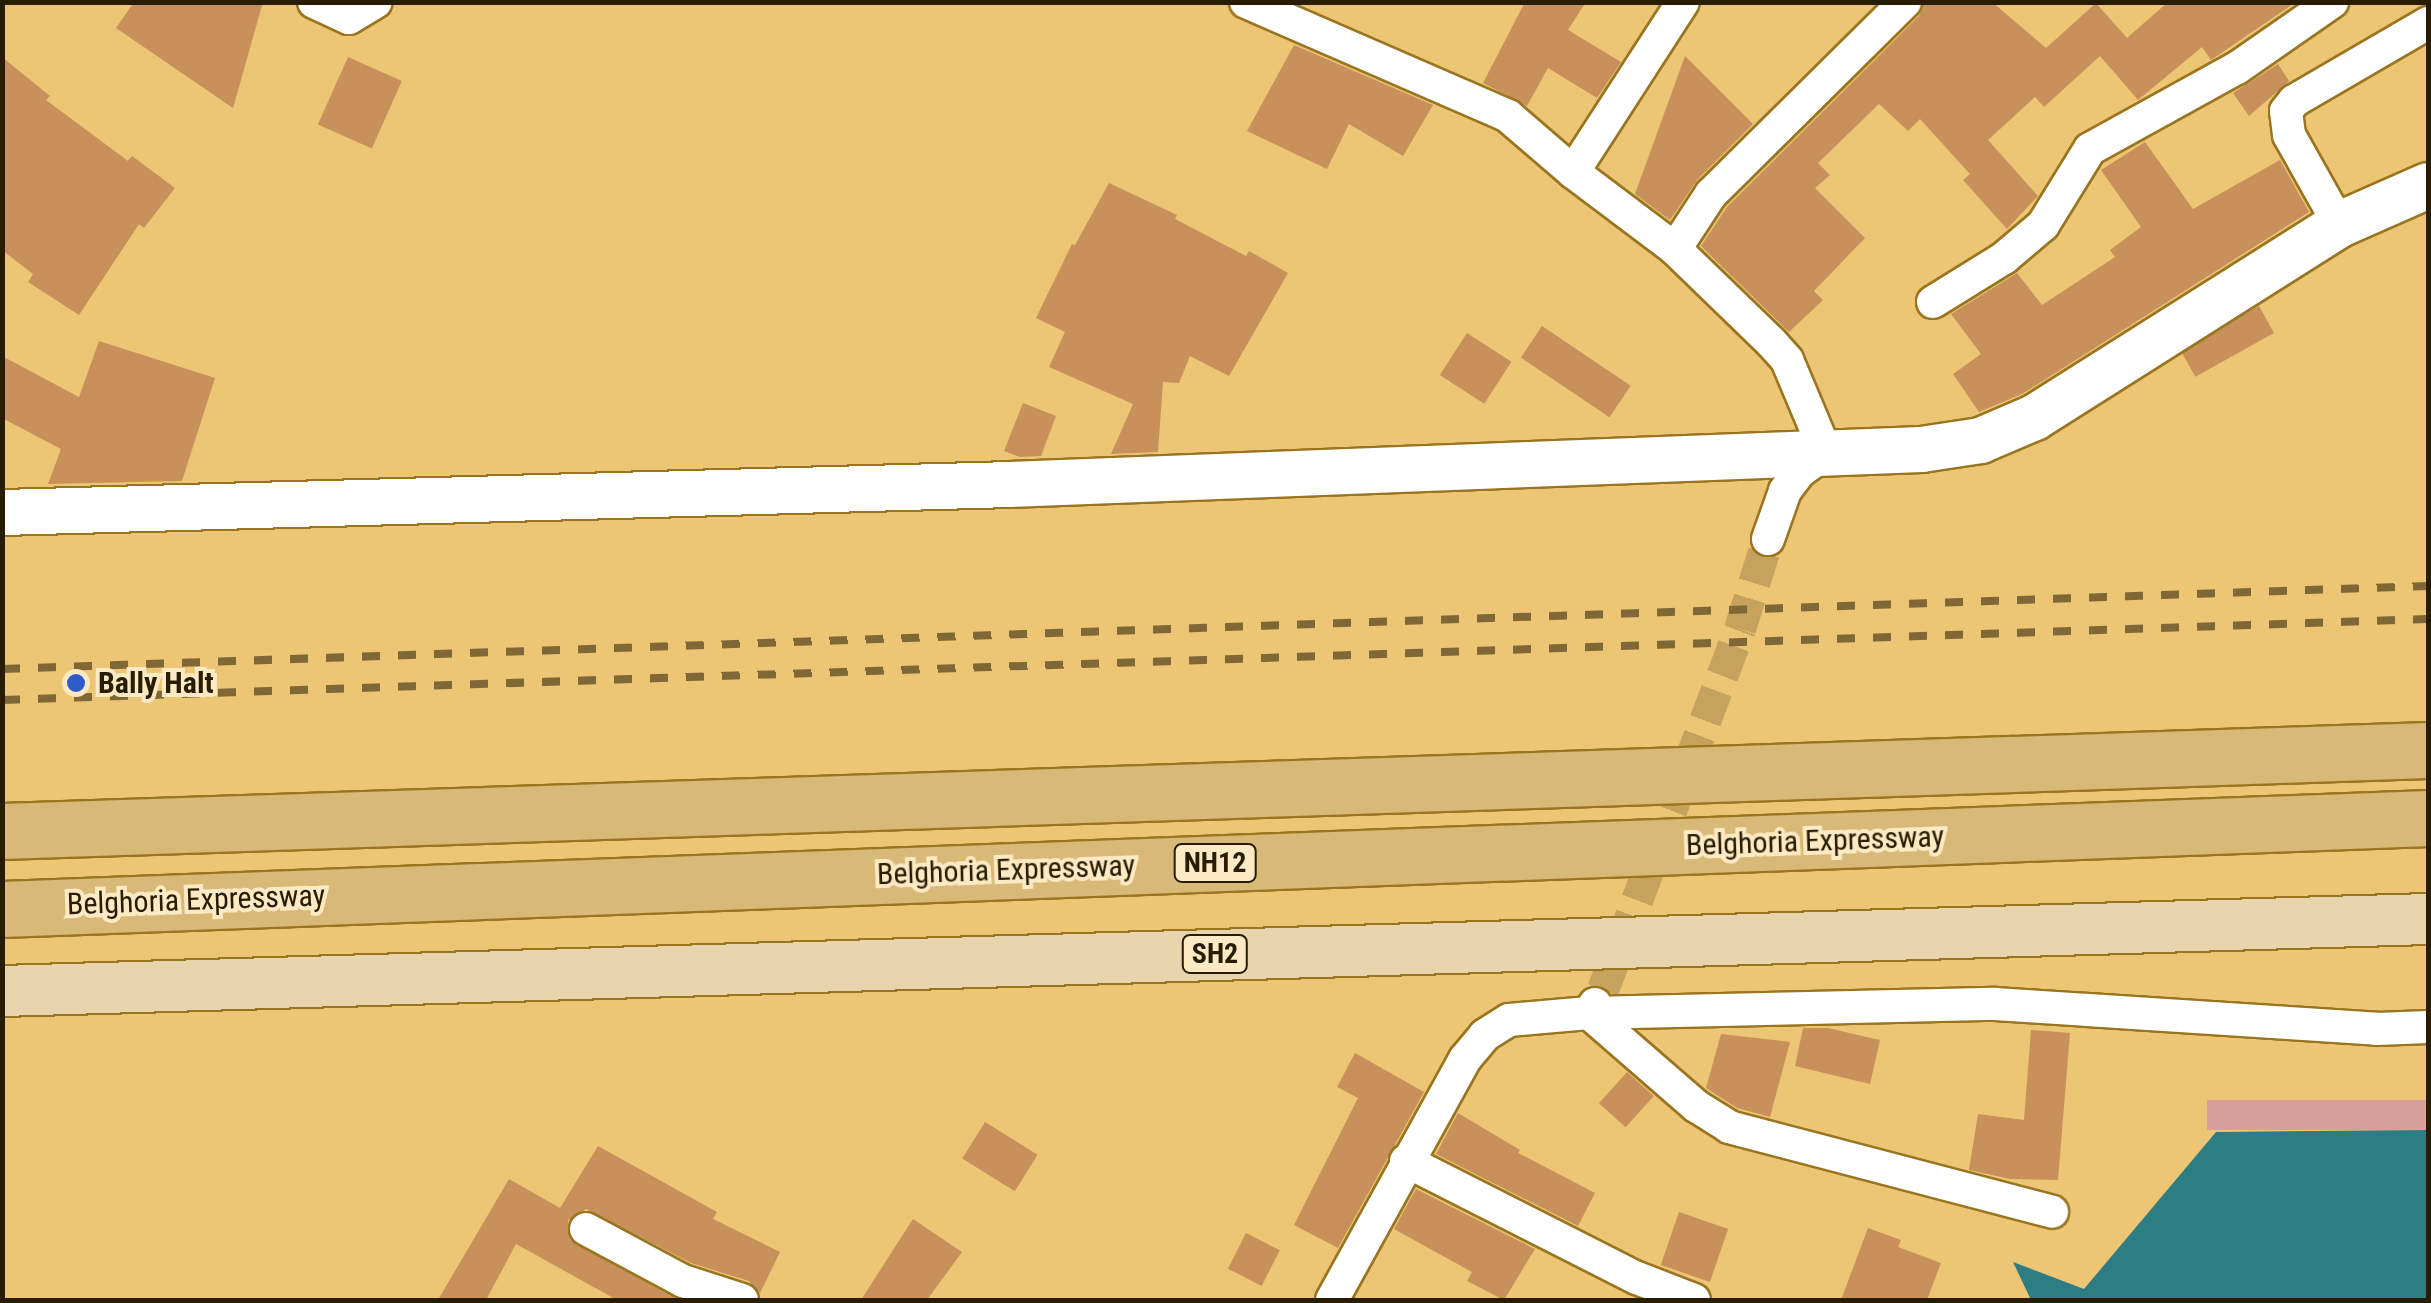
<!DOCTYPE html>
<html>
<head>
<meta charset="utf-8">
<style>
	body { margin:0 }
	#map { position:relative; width:2431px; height:1303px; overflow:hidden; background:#ecc575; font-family:"Roboto Condensed",sans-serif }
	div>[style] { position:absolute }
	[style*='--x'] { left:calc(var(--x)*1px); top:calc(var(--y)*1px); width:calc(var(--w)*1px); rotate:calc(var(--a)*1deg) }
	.green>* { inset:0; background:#da9f9a; transform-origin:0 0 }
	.water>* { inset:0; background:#2d7d85 }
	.building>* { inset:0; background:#c8915c; transform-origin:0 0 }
	.street-tunnel>* { height:32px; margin-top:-16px; transform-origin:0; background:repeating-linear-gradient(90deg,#c5a35e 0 32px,transparent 0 48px) }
	.roads { filter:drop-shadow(2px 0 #9a751f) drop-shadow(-2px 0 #9a751f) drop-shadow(0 2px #9a751f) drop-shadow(0 -2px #9a751f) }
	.street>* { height:32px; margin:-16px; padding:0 16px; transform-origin:16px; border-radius:16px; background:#fff }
	.secondary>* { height:45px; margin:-22.5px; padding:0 22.5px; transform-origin:22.5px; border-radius:22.5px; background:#fff }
	.primary>* { height:50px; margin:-25px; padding:0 25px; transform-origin:25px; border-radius:25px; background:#e8d5ae }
	.highway>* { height:55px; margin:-27.5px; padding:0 27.5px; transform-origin:27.5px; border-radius:27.5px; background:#d9b978 }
	.rail>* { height:8px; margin-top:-4px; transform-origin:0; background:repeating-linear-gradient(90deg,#806836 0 18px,transparent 0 36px) }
	.dots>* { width:28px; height:28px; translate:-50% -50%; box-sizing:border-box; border:5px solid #fde9c3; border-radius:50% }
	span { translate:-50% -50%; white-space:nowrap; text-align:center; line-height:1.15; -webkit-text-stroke:8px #fde9c3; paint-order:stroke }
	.shield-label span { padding:2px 8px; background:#fde9c3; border:2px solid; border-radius:8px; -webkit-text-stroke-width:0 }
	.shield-label { font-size:28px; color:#281d03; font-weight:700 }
	.poi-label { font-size:30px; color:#281d03; font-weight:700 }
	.left { translate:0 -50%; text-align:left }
	.street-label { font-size:30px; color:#281d03 }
	.frame { position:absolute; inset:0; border:5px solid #281d03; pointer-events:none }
</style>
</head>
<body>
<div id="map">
	<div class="green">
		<div style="left:2428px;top:1100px;width:30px;height:221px;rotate:90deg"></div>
	</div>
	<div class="water">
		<div style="clip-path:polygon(2428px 1130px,2428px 1300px,2031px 1300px,2013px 1262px,2084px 1289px,2216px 1132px)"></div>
	</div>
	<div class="building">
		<div style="clip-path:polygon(134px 2px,263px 2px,233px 108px,116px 28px)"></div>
		<div style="clip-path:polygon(1525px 2px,1586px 2px,1568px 30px,1621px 62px,1597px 98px,1548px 68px,1527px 106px,1483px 83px)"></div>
		<div style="clip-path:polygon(1924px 2px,1992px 2px,2046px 48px,2096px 3px,2127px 38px,2168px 2px,2296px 2px,2211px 60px,2202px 47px,2138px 100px,2100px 56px,2044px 107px,2035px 97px,1988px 140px,2038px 196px,2007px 229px,1963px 180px,1970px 174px,1920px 119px,1908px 131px,1879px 104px,1818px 163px,1830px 175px,1815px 188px,1865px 238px,1814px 291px,1823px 300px,1789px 332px,1701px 246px,1727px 207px,1919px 16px)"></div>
		<div style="clip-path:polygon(1294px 45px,1433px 105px,1403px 156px,1349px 124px,1327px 169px,1247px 131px)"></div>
		<div style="clip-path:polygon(1685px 56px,1753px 124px,1697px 180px,1670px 220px,1635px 194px)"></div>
		<div style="clip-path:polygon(2px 57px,50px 96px,46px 100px,128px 161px,132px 156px,175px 188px,144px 228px,139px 224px,79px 315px,28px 282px,33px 274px,2px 250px)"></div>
		<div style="left:348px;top:57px;width:59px;height:74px;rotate:24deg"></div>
		<div style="clip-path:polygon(2278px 64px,2289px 81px,2249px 116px,2233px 93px)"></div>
		<div style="clip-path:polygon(2145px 142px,2193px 209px,2280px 160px,2309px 212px,2022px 394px,1979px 412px,1953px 374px,1981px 354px,1951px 314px,2017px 273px,2042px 305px,2115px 257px,2110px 250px,2141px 227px,2101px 170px)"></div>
		<div style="clip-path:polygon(1109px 183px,1177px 215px,1175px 219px,1246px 256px,1249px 251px,1288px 273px,1229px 376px,1190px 356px,1179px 383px,1163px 382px,1158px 452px,1111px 454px,1133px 404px,1049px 367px,1065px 332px,1036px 318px,1072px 244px,1075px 245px)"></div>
		<div style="left:2259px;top:306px;width:31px;height:90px;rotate:61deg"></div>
		<div style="left:1542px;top:326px;width:107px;height:38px;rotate:34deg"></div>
		<div style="left:1467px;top:333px;width:53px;height:50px;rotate:33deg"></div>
		<div style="clip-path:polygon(99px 341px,215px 378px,182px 481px,48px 484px,61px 449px,2px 418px,2px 356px,79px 397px)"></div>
		<div style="clip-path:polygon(1023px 403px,1056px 416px,1041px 456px,1020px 457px,1004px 451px)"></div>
		<div style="clip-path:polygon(1803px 1028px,1828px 1028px,1880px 1040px,1870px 1084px,1795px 1066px)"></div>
		<div style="clip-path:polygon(2031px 1030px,2070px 1033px,2058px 1180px,2010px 1179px,1969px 1170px,1978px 1114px,2024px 1120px)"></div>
		<div style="clip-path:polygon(1721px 1034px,1790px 1042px,1770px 1117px,1737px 1108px,1706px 1088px)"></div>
		<div style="clip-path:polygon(1355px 1053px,1424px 1092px,1338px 1248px,1294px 1225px,1358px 1098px,1337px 1087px)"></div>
		<div style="left:1627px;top:1072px;width:36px;height:42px;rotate:42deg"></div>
		<div style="clip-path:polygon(1458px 1113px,1520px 1150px,1518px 1153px,1595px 1193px,1578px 1226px,1436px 1154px)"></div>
		<div style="left:985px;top:1122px;width:62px;height:43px;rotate:32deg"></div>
		<div style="clip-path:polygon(598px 1146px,717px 1212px,713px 1219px,780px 1252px,760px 1293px,749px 1281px,691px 1263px,586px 1209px,568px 1220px,570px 1240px,678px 1300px,617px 1300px,516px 1244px,486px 1300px,438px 1300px,509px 1179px,560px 1208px)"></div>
		<div style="clip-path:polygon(1416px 1189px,1535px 1249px,1504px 1300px,1467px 1281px,1472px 1272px,1394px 1229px)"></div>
		<div style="left:1679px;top:1212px;width:52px;height:56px;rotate:19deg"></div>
		<div style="clip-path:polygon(913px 1219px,962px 1252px,927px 1300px,861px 1300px)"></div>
		<div style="clip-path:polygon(1868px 1228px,1901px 1240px,1898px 1247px,1941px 1263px,1927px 1300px,1841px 1300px)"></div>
		<div style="left:1246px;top:1233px;width:38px;height:40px;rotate:27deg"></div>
	</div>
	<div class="street-tunnel">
		<div style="--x:1603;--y:990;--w:386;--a:-69.2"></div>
		<div style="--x:1740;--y:629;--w:94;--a:-72.7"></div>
	</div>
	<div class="roads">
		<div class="street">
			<div style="--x:314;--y:2;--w:38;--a:25"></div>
			<div style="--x:349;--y:18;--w:31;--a:-31"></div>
			<div style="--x:1246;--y:2;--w:286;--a:23.5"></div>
			<div style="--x:1508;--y:116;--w:86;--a:40.7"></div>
			<div style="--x:1573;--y:172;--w:128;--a:37"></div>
			<div style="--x:1675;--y:249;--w:134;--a:44.1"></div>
			<div style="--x:1771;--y:342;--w:24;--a:48"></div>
			<div style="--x:1787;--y:360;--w:101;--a:67.2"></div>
			<div style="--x:1826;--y:453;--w:32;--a:145"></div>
			<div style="--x:1800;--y:471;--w:25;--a:127"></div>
			<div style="--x:1785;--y:491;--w:51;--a:109.5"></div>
			<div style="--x:1573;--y:172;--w:202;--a:-57.1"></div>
			<div style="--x:2339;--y:224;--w:102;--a:-119.3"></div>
			<div style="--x:2289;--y:135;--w:24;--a:-97"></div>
			<div style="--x:2286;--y:111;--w:13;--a:-51"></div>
			<div style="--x:2294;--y:101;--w:155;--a:-30.2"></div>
			<div style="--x:1675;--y:249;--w:66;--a:-56.8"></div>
			<div style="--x:1711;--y:194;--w:273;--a:-44.7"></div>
			<div style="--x:1933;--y:302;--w:84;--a:-31.8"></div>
			<div style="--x:2004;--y:258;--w:51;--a:-40.2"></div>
			<div style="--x:2043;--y:225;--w:89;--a:-58.3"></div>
			<div style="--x:2090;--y:149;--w:168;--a:-28.9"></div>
			<div style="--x:2237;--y:68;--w:116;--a:-34.8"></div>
			<div style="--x:1595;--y:1004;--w:11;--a:124"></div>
			<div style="--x:1589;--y:1013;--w:142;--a:41"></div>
			<div style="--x:1696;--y:1106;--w:39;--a:32"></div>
			<div style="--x:1729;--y:1127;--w:334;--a:14.7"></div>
			<div style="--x:1406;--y:1161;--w:259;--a:26.9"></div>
			<div style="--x:1637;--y:1278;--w:61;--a:21.1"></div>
			<div style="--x:586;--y:1229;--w:110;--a:28.2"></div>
			<div style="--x:683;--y:1281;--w:62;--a:17.9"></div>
			<div style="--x:1332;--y:1300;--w:275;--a:-61.1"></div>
			<div style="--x:1465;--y:1059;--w:31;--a:-50"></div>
			<div style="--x:1485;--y:1035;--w:28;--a:-32"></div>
			<div style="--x:1509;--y:1020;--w:80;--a:-5"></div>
			<div style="--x:1589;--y:1013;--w:406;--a:-1.3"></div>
			<div style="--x:1995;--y:1004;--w:383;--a:3.7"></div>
			<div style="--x:2377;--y:1029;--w:51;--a:-2.2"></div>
		</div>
		<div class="secondary">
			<div style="--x:2;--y:512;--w:1007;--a:-1.59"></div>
			<div style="--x:1009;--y:484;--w:913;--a:-2.2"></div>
			<div style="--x:1921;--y:449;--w:60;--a:-8.7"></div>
			<div style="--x:1980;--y:440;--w:59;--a:-23.1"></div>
			<div style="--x:2034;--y:417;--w:361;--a:-32.3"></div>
			<div style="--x:2339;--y:224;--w:97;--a:-23.7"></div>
		</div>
		<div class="primary">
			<div style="--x:2;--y:991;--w:2427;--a:-1.7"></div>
		</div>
		<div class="highway">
			<div style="--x:2;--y:831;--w:2427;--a:-1.91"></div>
			<div style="--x:2;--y:909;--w:2428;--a:-2.15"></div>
		</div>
	</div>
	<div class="rail">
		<div style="--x:2;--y:669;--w:2427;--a:-1.96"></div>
		<div style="--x:2;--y:700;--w:2427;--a:-1.91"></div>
	</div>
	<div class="dots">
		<div style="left:76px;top:683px;background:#2d5bc9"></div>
	</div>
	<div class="shield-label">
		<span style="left:1215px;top:863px">NH12</span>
		<span style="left:1215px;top:954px">SH2</span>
	</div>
	<div class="poi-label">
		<span class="left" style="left:98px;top:683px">Bally Halt</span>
	</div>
	<div class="street-label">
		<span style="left:1815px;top:841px;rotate:-2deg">Belghoria Expressway</span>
		<span style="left:1006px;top:870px;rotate:-2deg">Belghoria Expressway</span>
		<span style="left:196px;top:900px;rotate:-2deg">Belghoria Expressway</span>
	</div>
	<div class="frame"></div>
</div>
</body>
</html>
